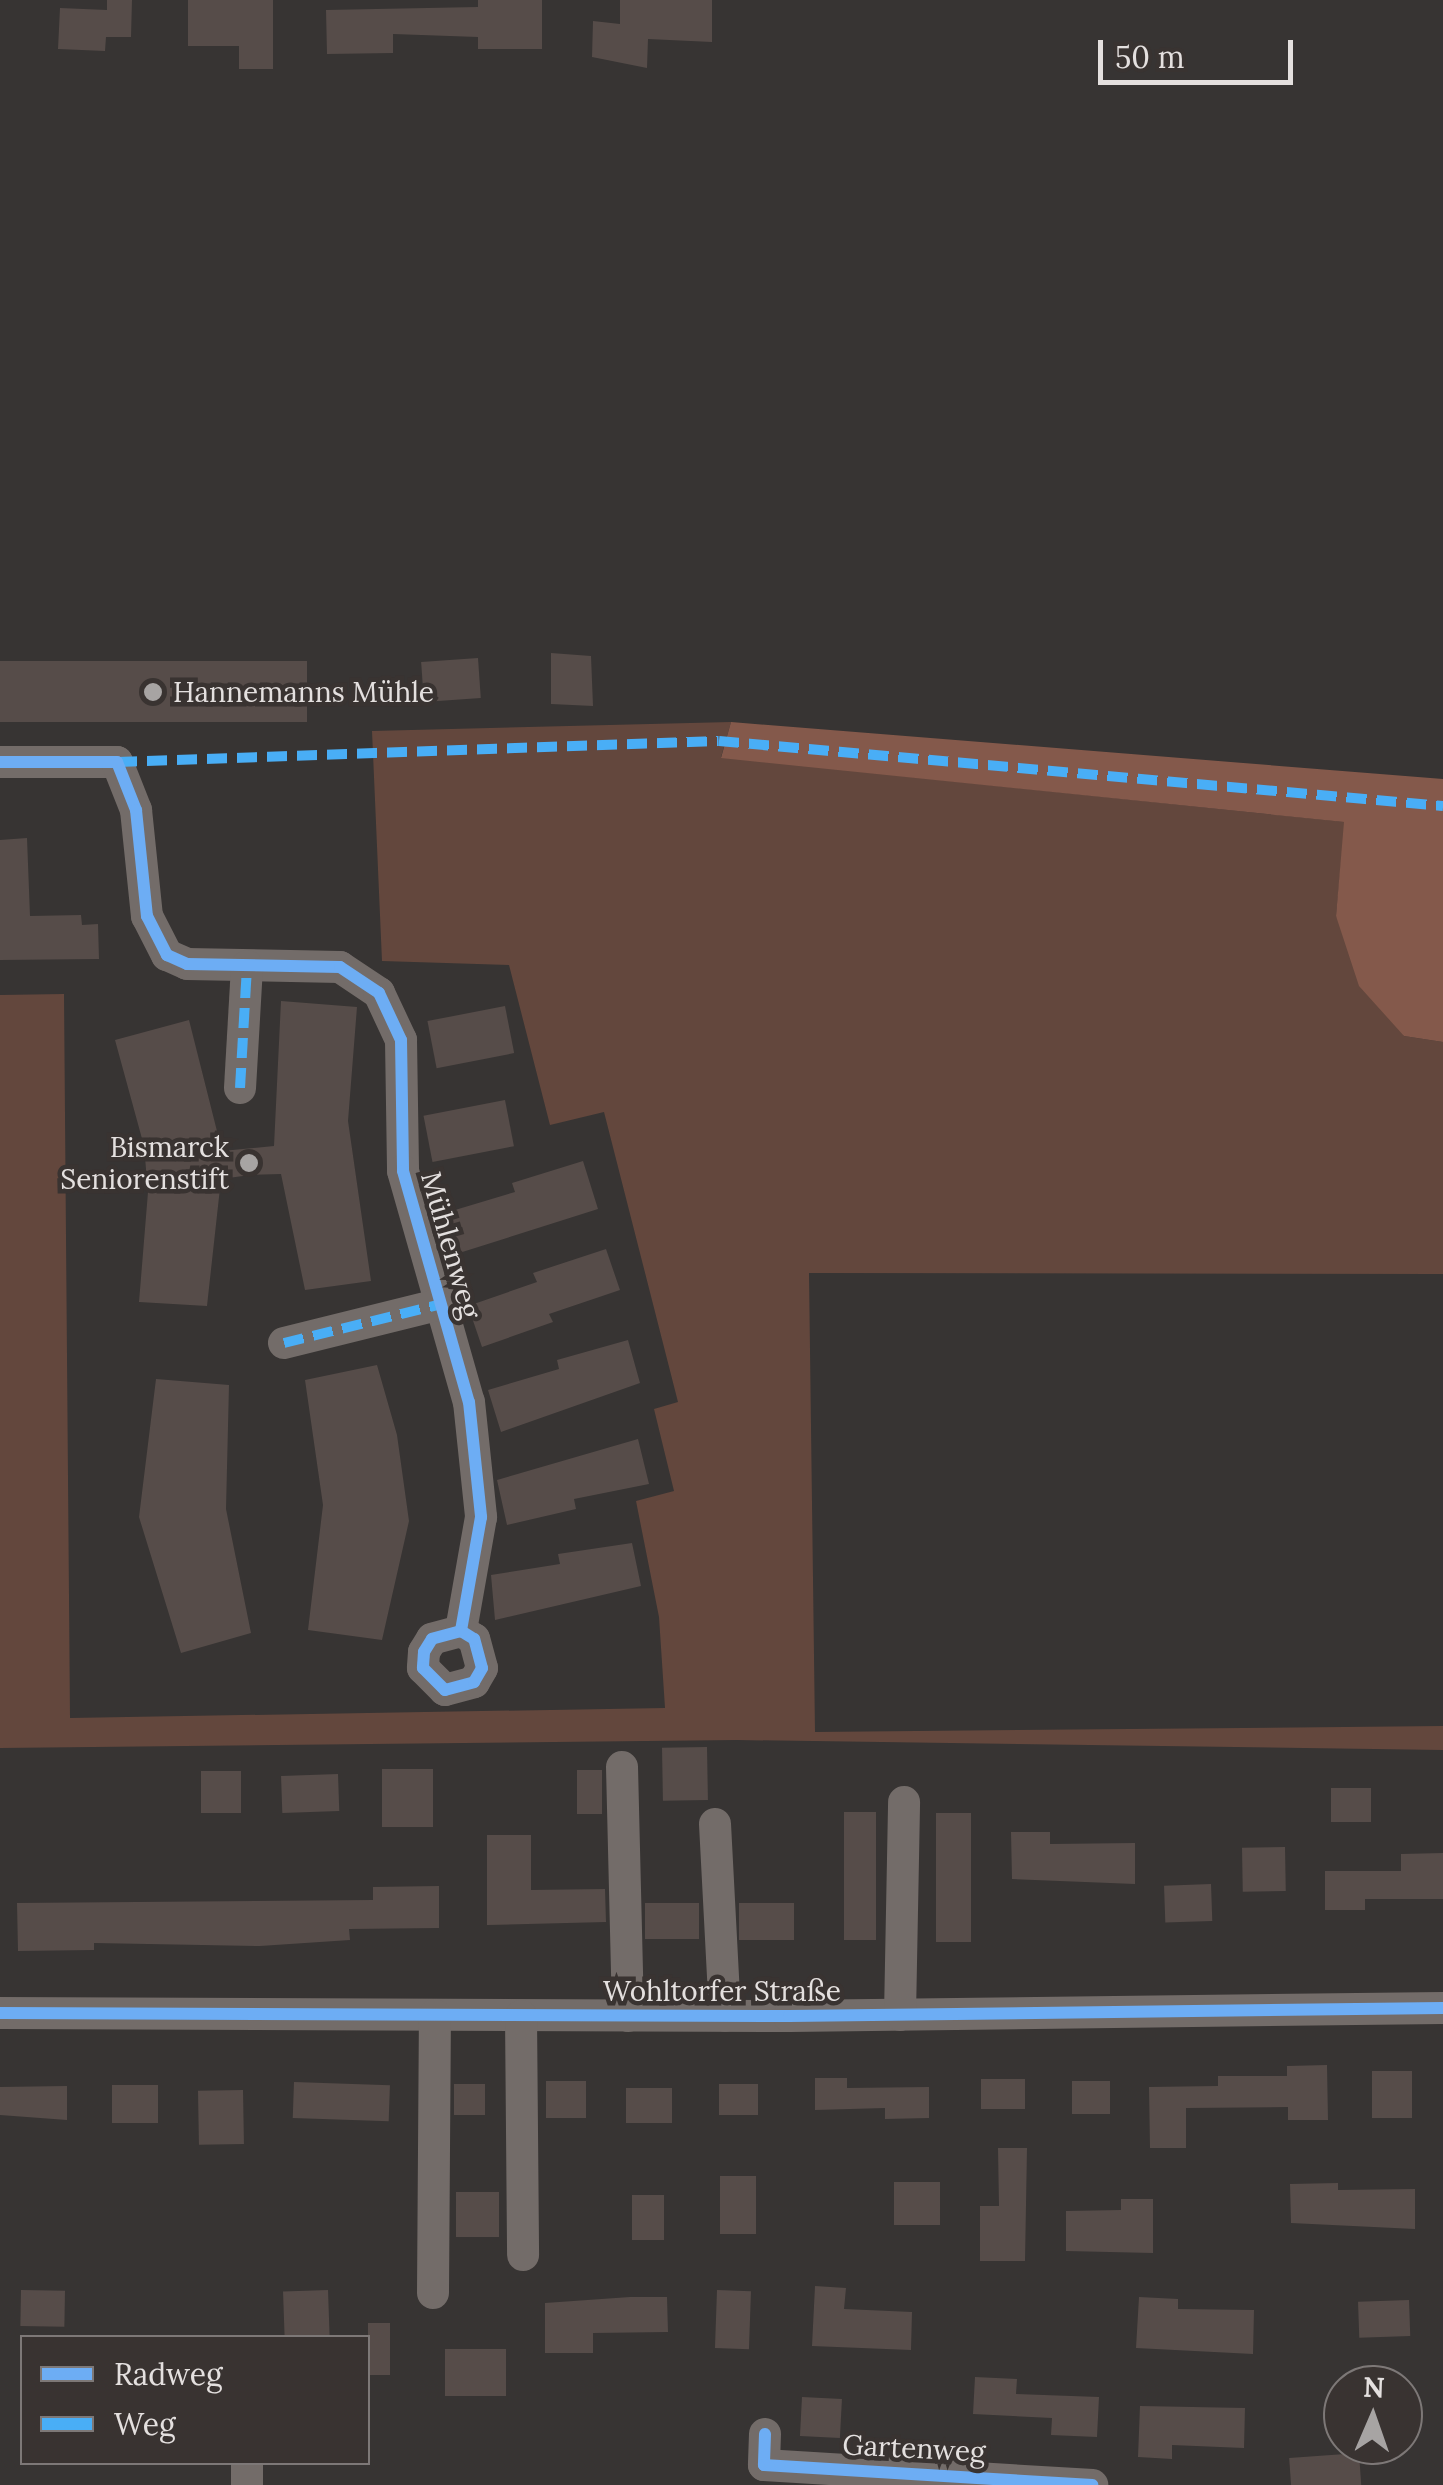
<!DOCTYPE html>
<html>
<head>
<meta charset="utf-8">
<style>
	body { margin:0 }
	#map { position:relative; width:1443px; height:2485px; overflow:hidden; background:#373433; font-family:Lora,serif }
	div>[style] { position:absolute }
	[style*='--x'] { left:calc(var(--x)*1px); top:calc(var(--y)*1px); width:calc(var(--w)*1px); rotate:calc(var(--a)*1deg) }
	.green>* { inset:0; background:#63473d }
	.forest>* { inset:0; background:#84594b }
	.building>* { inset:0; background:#564c49; transform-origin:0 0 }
	.minor>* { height:32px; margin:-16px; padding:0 16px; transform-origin:16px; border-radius:16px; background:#736c69 }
	.quiet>* { height:10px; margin-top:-5px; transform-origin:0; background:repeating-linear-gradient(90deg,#49aef6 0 20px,transparent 0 30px) }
	.cycleway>* { height:12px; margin:-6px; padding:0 6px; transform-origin:6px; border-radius:6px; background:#6dadf4 }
	.dots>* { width:28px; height:28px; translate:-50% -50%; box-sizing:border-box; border:5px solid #393331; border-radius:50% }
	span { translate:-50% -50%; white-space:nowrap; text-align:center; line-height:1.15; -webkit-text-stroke:9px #393331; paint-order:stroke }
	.poi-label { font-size:28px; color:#e4e0df }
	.left { translate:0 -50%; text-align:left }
	.right { translate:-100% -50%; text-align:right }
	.street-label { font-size:28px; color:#e4e0df }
	.legend { position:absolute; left:20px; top:2335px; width:350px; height:130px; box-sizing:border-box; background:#393331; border:2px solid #7d7877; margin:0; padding:12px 18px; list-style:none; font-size:30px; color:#e4e0df }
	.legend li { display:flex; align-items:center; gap:20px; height:50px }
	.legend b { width:50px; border:2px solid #7d7877 }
	.north { position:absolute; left:1323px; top:2365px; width:100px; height:100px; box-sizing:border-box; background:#393331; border:2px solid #7d7877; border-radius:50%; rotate:2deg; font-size:28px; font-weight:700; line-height:40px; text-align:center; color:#e4e0df }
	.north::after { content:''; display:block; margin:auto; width:35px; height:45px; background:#a7a4a3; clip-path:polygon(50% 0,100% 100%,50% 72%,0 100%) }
	.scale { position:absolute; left:1098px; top:40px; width:195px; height:45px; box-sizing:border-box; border:5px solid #e4e0df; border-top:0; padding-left:12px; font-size:30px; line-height:35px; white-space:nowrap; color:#e4e0df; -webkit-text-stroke:8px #393331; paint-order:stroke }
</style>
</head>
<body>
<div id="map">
	<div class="green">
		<div style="clip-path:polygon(731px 722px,721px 757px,1345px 822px,1336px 916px,1404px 1036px,1443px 1042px,1443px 1274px,809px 1273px,815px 1732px,1443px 1726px,1443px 1750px,737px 1740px,0 1748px,0 995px,64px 994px,70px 1718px,665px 1708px,659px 1617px,636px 1501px,674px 1491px,654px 1409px,678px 1402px,604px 1112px,550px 1125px,509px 965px,382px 961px,372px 731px)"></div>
	</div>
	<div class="forest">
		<div style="clip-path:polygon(731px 722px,1443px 779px,1443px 1042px,1404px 1036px,1359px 986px,1336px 916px,1344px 822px,721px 758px)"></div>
	</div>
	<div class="building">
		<div style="clip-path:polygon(107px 0,132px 0,131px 37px,106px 37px,105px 51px,58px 49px,60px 8px,107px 10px)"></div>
		<div style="clip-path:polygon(188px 0,273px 0,273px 69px,239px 69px,239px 46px,188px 46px)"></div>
		<div style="clip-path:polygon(478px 0,542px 0,542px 49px,478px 49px,478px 37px,393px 34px,393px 53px,327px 54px,326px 10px,478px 7px)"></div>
		<div style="clip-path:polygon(620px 0,712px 0,712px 42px,648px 39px,647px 68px,592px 57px,593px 21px,620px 24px)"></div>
		<div style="clip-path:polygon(551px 653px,591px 656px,593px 706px,551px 704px)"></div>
		<div style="left:478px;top:658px;width:40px;height:57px;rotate:86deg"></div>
		<div style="left:0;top:661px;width:307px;height:61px"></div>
		<div style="clip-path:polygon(27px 838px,30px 916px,81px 915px,82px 925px,98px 924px,99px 959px,0 960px,0 840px)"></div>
		<div style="clip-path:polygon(281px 1001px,357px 1007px,348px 1121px,371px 1281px,305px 1290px,281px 1174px,250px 1175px,221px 1179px,207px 1306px,139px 1302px,148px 1192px,144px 1146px,115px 1040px,189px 1020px,222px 1151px,274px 1146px)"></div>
		<div style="left:505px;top:1006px;width:48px;height:79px;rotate:79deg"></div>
		<div style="left:505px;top:1100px;width:47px;height:83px;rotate:79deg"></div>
		<div style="clip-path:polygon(583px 1161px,598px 1209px,456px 1254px,445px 1213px,515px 1192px,512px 1183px)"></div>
		<div style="clip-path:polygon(606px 1249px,620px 1290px,549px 1314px,553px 1322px,482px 1347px,468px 1306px,537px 1282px,533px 1273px)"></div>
		<div style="clip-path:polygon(628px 1340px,640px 1383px,501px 1432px,488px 1390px,559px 1369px,557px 1360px)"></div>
		<div style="clip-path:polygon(377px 1365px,397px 1435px,409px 1521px,382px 1640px,308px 1630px,323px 1505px,305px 1380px)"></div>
		<div style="clip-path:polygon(156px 1379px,229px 1385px,226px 1509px,251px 1633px,181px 1653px,139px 1517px)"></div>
		<div style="clip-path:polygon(638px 1439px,649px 1484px,574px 1499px,576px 1509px,507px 1525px,497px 1480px)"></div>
		<div style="clip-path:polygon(632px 1543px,641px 1586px,495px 1620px,491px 1575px,560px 1564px,558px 1554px)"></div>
		<div style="left:707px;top:1747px;width:53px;height:45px;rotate:89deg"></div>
		<div style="left:382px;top:1769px;width:51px;height:58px"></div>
		<div style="left:577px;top:1770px;width:25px;height:44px"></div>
		<div style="left:201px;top:1771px;width:40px;height:42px"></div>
		<div style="left:338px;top:1774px;width:37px;height:57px;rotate:88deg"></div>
		<div style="left:1331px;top:1788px;width:40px;height:34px"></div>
		<div style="left:844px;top:1812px;width:32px;height:128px"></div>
		<div style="left:971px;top:1813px;width:129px;height:35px;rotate:90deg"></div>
		<div style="clip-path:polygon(1011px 1832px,1050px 1832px,1050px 1844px,1135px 1843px,1135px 1884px,1012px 1879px)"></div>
		<div style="clip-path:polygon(487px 1835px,531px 1835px,531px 1890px,605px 1889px,606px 1922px,487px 1925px)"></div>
		<div style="left:1285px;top:1847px;width:44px;height:43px;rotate:89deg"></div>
		<div style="clip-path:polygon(1443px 1853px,1443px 1899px,1365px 1899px,1365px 1910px,1325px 1910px,1325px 1871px,1401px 1871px,1401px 1854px)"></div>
		<div style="left:1211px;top:1884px;width:37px;height:47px;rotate:88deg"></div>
		<div style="clip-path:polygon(439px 1886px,439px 1928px,349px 1929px,350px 1940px,260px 1946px,94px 1943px,94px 1950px,18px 1951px,17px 1903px,373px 1900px,373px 1887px)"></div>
		<div style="left:645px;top:1903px;width:54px;height:36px"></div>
		<div style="left:739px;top:1903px;width:55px;height:37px"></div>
		<div style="clip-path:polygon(1327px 2065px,1328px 2120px,1288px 2120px,1288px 2107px,1186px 2108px,1186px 2148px,1150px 2148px,1149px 2087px,1218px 2086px,1218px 2076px,1287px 2076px,1287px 2066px)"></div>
		<div style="left:1412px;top:2071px;width:47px;height:40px;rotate:90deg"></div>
		<div style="clip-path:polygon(815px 2078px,847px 2078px,847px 2088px,929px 2087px,929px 2118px,885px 2119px,885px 2108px,815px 2110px)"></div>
		<div style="left:981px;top:2079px;width:44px;height:30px"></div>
		<div style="left:546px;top:2081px;width:40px;height:37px"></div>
		<div style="left:1072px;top:2081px;width:38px;height:33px"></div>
		<div style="left:294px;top:2082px;width:96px;height:36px;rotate:2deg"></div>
		<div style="left:454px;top:2084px;width:31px;height:31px"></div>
		<div style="left:719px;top:2084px;width:39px;height:31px"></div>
		<div style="left:158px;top:2085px;width:38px;height:46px;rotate:90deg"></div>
		<div style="clip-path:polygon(67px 2086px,67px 2120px,0 2115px,0 2087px)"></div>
		<div style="left:672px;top:2088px;width:35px;height:46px;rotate:90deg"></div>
		<div style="left:243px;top:2090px;width:54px;height:45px;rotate:89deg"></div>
		<div style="clip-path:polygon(998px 2148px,1027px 2148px,1025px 2261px,980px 2261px,980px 2206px,999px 2206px)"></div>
		<div style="left:720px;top:2176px;width:36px;height:58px"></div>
		<div style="left:894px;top:2182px;width:46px;height:43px"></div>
		<div style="clip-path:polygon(1338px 2183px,1338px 2190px,1415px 2189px,1415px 2229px,1291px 2223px,1290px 2184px)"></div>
		<div style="left:456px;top:2192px;width:43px;height:45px"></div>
		<div style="left:632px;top:2195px;width:32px;height:45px"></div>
		<div style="clip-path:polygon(1121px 2199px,1153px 2199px,1153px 2253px,1066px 2251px,1066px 2211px,1121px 2210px)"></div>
		<div style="clip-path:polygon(815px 2286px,846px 2288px,844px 2309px,912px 2312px,911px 2350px,812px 2346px)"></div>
		<div style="left:21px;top:2290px;width:44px;height:36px;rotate:1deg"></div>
		<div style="left:328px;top:2290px;width:48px;height:45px;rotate:88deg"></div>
		<div style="left:717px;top:2290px;width:34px;height:58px;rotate:2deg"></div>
		<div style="clip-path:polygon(630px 2297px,667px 2297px,668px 2332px,593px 2333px,593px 2353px,545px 2353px,545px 2303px)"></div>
		<div style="clip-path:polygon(1139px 2297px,1178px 2299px,1178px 2309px,1254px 2310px,1253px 2354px,1136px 2348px)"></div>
		<div style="left:1409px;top:2300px;width:36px;height:51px;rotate:88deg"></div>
		<div style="left:368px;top:2323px;width:22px;height:52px"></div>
		<div style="left:445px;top:2349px;width:61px;height:47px"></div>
		<div style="clip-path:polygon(975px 2377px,1017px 2379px,1016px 2394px,1099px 2397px,1097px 2437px,1051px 2435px,1052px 2418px,973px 2414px)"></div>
		<div style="left:802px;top:2397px;width:40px;height:39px;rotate:3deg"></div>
		<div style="clip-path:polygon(1140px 2406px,1245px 2408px,1244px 2448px,1172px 2445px,1172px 2459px,1138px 2457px)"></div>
		<div style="left:1359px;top:2453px;width:32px;height:70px;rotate:86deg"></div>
	</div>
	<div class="minor">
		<div style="--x:0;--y:762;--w:117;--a:0"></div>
		<div style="--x:117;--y:762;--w:52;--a:68.4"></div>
		<div style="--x:136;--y:810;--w:107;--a:84.1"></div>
		<div style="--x:147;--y:916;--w:44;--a:62.9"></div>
		<div style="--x:167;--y:955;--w:22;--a:24"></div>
		<div style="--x:187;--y:964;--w:153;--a:1.1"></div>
		<div style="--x:340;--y:967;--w:47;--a:33.7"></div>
		<div style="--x:379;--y:993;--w:52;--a:64.9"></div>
		<div style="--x:401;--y:1040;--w:131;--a:89.1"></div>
		<div style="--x:403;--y:1171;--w:240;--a:74.1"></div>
		<div style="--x:469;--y:1402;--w:116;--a:84"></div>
		<div style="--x:481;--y:1517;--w:116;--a:100"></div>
		<div style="--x:461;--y:1631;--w:30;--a:165"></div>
		<div style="--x:432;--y:1639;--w:15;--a:122"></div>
		<div style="--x:424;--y:1652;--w:16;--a:94"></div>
		<div style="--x:423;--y:1668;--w:31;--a:45"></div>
		<div style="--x:445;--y:1690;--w:30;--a:-15"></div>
		<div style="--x:474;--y:1682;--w:16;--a:-60"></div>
		<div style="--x:482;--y:1668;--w:30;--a:-105"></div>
		<div style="--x:474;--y:1639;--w:15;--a:-148"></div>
		<div style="--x:240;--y:1088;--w:122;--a:-86.7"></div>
		<div style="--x:284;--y:1343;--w:163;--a:-13.9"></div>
		<div style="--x:622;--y:1767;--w:249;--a:88.6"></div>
		<div style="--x:715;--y:1824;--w:192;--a:87"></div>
		<div style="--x:0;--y:2013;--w:789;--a:0.22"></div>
		<div style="--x:789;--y:2016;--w:654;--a:-0.7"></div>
		<div style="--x:900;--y:2015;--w:213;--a:-88.9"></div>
		<div style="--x:521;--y:2016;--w:239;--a:89.5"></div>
		<div style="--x:433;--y:2293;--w:278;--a:-89.6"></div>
		<div style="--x:765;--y:2434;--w:31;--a:92"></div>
		<div style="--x:764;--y:2465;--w:329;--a:3.5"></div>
		<div style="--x:247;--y:2462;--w:23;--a:90"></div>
	</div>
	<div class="quiet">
		<div style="--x:117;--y:762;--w:602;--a:-2"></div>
		<div style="--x:719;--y:741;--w:727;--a:5.13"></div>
		<div style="--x:240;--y:1088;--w:122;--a:-86.7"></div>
		<div style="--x:284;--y:1343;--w:163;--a:-13.9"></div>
	</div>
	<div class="cycleway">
		<div style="--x:0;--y:762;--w:117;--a:0"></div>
		<div style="--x:117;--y:762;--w:52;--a:68.4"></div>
		<div style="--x:136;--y:810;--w:107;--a:84.1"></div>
		<div style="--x:147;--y:916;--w:44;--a:62.9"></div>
		<div style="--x:167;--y:955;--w:22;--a:24"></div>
		<div style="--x:187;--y:964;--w:153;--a:1.1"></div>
		<div style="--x:340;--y:967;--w:47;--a:33.7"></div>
		<div style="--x:379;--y:993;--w:52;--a:64.9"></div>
		<div style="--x:401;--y:1040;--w:131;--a:89.1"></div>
		<div style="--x:403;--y:1171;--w:240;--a:74.1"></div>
		<div style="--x:469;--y:1402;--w:116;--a:84"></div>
		<div style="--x:481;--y:1517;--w:116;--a:100"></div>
		<div style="--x:461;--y:1631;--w:30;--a:165"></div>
		<div style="--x:432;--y:1639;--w:15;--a:122"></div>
		<div style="--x:424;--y:1652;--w:16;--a:94"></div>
		<div style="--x:423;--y:1668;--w:31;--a:45"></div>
		<div style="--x:445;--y:1690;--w:30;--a:-15"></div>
		<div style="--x:474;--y:1682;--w:16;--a:-60"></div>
		<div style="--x:482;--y:1668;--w:30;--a:-105"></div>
		<div style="--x:474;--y:1639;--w:15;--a:-148"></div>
		<div style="--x:0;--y:2013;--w:789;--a:0.22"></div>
		<div style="--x:789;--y:2016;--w:654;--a:-0.7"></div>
		<div style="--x:765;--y:2434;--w:31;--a:92"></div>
		<div style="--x:764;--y:2465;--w:329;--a:3.5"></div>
	</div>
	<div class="dots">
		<div style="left:153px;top:692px;background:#a7a4a3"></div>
		<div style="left:249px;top:1163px;background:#a7a4a3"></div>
	</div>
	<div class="poi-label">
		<span class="left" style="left:173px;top:692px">Hannemanns Mühle</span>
		<span class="right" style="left:229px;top:1163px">Bismarck<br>Seniorenstift</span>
	</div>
	<div class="street-label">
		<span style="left:451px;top:1245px;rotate:74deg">Mühlenweg</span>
		<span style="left:722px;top:1991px">Wohltorfer Straße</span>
		<span style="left:914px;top:2448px;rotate:3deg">Gartenweg</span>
	</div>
	<ul class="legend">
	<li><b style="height:12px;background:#6dadf4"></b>Radweg</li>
	<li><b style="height:12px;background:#49aef6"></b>Weg</li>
	</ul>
	<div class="north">N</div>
	<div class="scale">50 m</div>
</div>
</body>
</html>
